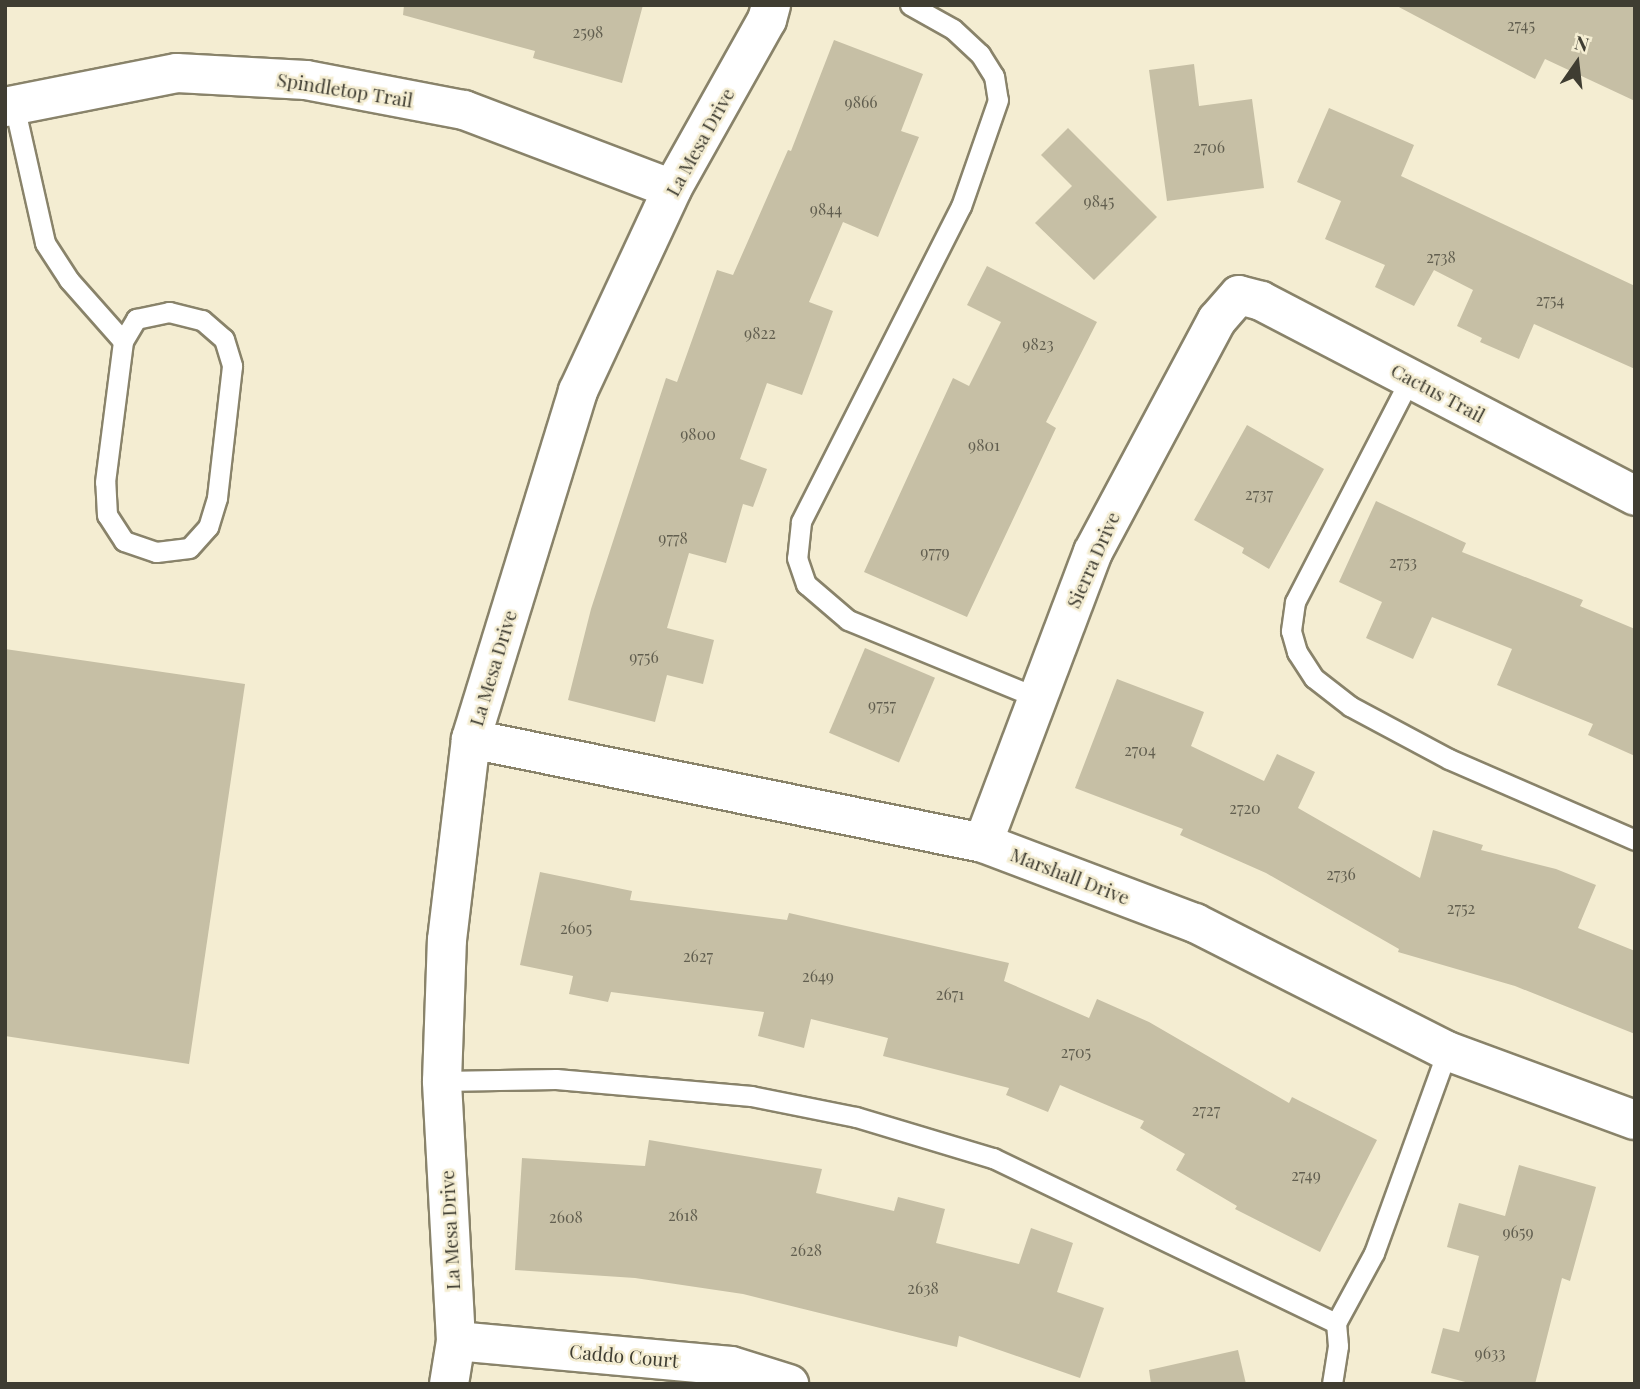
<!DOCTYPE html>
<html>
<head>
<meta charset="utf-8">
<style>
	body { margin:0 }
	#map { position:relative; width:1640px; height:1389px; overflow:hidden; background:#f4edd2; font-family:"Playfair Display",serif }
	div>[style] { position:absolute }
	[style*='--x'] { left:calc(var(--x)*1px); top:calc(var(--y)*1px); width:calc(var(--w)*1px); rotate:calc(var(--a)*1deg) }
	.building>* { inset:0; background:#c6bfa5; transform-origin:0 0 }
	.roads { filter:drop-shadow(2px 0 #89836a) drop-shadow(-2px 0 #89836a) drop-shadow(0 2px #89836a) drop-shadow(0 -2px #89836a) }
	.service>* { height:19px; margin:-9.5px; padding:0 9.5px; transform-origin:9.5px; border-radius:9.5px; background:#fff }
	.minor>* { height:38px; margin:-19px; padding:0 19px; transform-origin:19px; border-radius:19px; background:#fff }
	span { translate:-50% -50%; white-space:nowrap; text-align:center; line-height:1.15; -webkit-text-stroke:5px #f4edd2; paint-order:stroke }
	.number-label { font-size:16px; color:#615e4f }
	.number-label span { -webkit-text-stroke-width:0 }
	.street-label { font-size:19px; color:#3f3d32 }
	.frame { position:absolute; inset:0; border:7px solid #3f3d32; pointer-events:none }
	.north { position:absolute; left:1542px; top:28px; width:70px; height:70px; -webkit-text-stroke:5px #f4edd2; paint-order:stroke; rotate:14deg; font-size:19px; font-weight:700; line-height:28px; text-align:center; color:#3f3d32 }
	.north::after { content:''; display:block; margin:auto; width:24px; height:32px; background:#3f3d32; clip-path:polygon(50% 0,100% 100%,50% 72%,0 100%) }
</style>
</head>
<body>
<div id="map">
	<div class="building">
		<div style="clip-path:polygon(404px 5px,643px 5px,622px 83px,533px 58px,535px 51px,403px 15px)"></div>
		<div style="clip-path:polygon(1395px 5px,1635px 5px,1635px 101px,1545px 59px,1535px 79px)"></div>
		<div style="clip-path:polygon(834px 40px,923px 74px,901px 131px,919px 137px,878px 237px,843px 222px,809px 302px,833px 311px,802px 395px,767px 383px,740px 459px,767px 469px,753px 507px,743px 504px,726px 563px,689px 553px,667px 628px,714px 640px,703px 684px,667px 675px,655px 722px,568px 700px,591px 609px,666px 378px,677px 382px,717px 270px,733px 275px,788px 150px,791px 151px)"></div>
		<div style="clip-path:polygon(1194px 64px,1199px 106px,1252px 99px,1264px 188px,1167px 201px,1149px 70px)"></div>
		<div style="clip-path:polygon(1329px 108px,1414px 145px,1401px 176px,1635px 286px,1635px 369px,1534px 324px,1519px 359px,1480px 342px,1482px 338px,1457px 326px,1473px 290px,1434px 270px,1414px 306px,1375px 287px,1385px 265px,1325px 239px,1341px 201px,1297px 182px)"></div>
		<div style="clip-path:polygon(1068px 128px,1157px 217px,1094px 280px,1035px 223px,1072px 186px,1041px 155px)"></div>
		<div style="clip-path:polygon(987px 266px,1097px 322px,1046px 422px,1056px 428px,967px 617px,864px 572px,953px 378px,969px 386px,1001px 322px,967px 305px)"></div>
		<div style="clip-path:polygon(1247px 425px,1324px 469px,1269px 569px,1242px 553px,1244px 548px,1194px 520px)"></div>
		<div style="clip-path:polygon(1376px 501px,1466px 543px,1462px 552px,1583px 600px,1580px 606px,1635px 629px,1635px 756px,1588px 735px,1593px 724px,1497px 685px,1512px 649px,1432px 617px,1413px 659px,1366px 638px,1382px 602px,1339px 582px)"></div>
		<div style="left:865px;top:648px;width:76px;height:92px;rotate:23deg"></div>
		<div style="clip-path:polygon(5px 649px,245px 684px,189px 1064px,5px 1036px)"></div>
		<div style="clip-path:polygon(1117px 679px,1204px 712px,1191px 746px,1264px 781px,1277px 754px,1315px 772px,1298px 808px,1420px 878px,1433px 830px,1483px 845px,1481px 850px,1556px 869px,1596px 885px,1578px 928px,1635px 951px,1635px 1034px,1515px 986px,1398px 952px,1399px 949px,1266px 873px,1180px 835px,1183px 829px,1075px 788px)"></div>
		<div style="clip-path:polygon(540px 872px,632px 891px,630px 900px,787px 920px,789px 913px,1009px 963px,1004px 981px,1089px 1018px,1097px 999px,1149px 1022px,1289px 1103px,1292px 1097px,1377px 1140px,1320px 1252px,1235px 1209px,1237px 1206px,1176px 1170px,1185px 1154px,1140px 1128px,1144px 1121px,1060px 1085px,1048px 1112px,1006px 1095px,1009px 1088px,883px 1056px,888px 1038px,811px 1019px,804px 1048px,758px 1036px,764px 1012px,611px 992px,608px 1002px,569px 994px,573px 976px,520px 965px)"></div>
		<div style="clip-path:polygon(649px 1140px,822px 1169px,816px 1193px,894px 1211px,898px 1197px,945px 1209px,936px 1243px,1019px 1264px,1031px 1228px,1073px 1243px,1057px 1292px,1104px 1308px,1080px 1378px,959px 1336px,957px 1347px,743px 1294px,635px 1278px,515px 1270px,522px 1158px,645px 1166px)"></div>
		<div style="clip-path:polygon(1519px 1165px,1596px 1187px,1570px 1281px,1562px 1278px,1535px 1384px,1473px 1384px,1431px 1373px,1443px 1328px,1459px 1332px,1479px 1256px,1447px 1247px,1459px 1203px,1505px 1216px)"></div>
		<div style="clip-path:polygon(1238px 1350px,1246px 1384px,1151px 1384px,1149px 1370px)"></div>
	</div>
	<div class="roads">
		<div class="service">
			<div style="--x:910;--y:5;--w:49;--a:29.2"></div>
			<div style="--x:953;--y:29;--w:37;--a:43"></div>
			<div style="--x:980;--y:54;--w:26;--a:58"></div>
			<div style="--x:994;--y:76;--w:24;--a:81"></div>
			<div style="--x:998;--y:100;--w:112;--a:109.2"></div>
			<div style="--x:961;--y:206;--w:354;--a:116.9"></div>
			<div style="--x:801;--y:522;--w:36;--a:96"></div>
			<div style="--x:797;--y:558;--w:28;--a:71"></div>
			<div style="--x:806;--y:584;--w:55;--a:40.6"></div>
			<div style="--x:848;--y:620;--w:205;--a:22.3"></div>
			<div style="--x:14;--y:105;--w:141;--a:77.3"></div>
			<div style="--x:45;--y:243;--w:44;--a:57"></div>
			<div style="--x:69;--y:280;--w:81;--a:48.5"></div>
			<div style="--x:123;--y:341;--w:26;--a:-59"></div>
			<div style="--x:136;--y:319;--w:34;--a:-12"></div>
			<div style="--x:169;--y:312;--w:34;--a:14"></div>
			<div style="--x:202;--y:320;--w:29;--a:41"></div>
			<div style="--x:224;--y:339;--w:28;--a:73"></div>
			<div style="--x:232;--y:366;--w:133;--a:96.5"></div>
			<div style="--x:217;--y:498;--w:30;--a:107"></div>
			<div style="--x:208;--y:527;--w:28;--a:132"></div>
			<div style="--x:189;--y:548;--w:33;--a:173"></div>
			<div style="--x:156;--y:552;--w:34;--a:-161"></div>
			<div style="--x:124;--y:541;--w:31;--a:-123"></div>
			<div style="--x:107;--y:515;--w:33;--a:-93"></div>
			<div style="--x:105;--y:482;--w:142;--a:-82.7"></div>
			<div style="--x:1410;--y:379;--w:251;--a:117.3"></div>
			<div style="--x:1295;--y:602;--w:29;--a:98"></div>
			<div style="--x:1291;--y:631;--w:22;--a:74"></div>
			<div style="--x:1297;--y:652;--w:31;--a:57"></div>
			<div style="--x:1314;--y:678;--w:46;--a:37.9"></div>
			<div style="--x:1350;--y:706;--w:112;--a:28.2"></div>
			<div style="--x:1449;--y:759;--w:203;--a:23.5"></div>
			<div style="--x:442;--y:1081;--w:114;--a:-1"></div>
			<div style="--x:556;--y:1079;--w:196;--a:5"></div>
			<div style="--x:751;--y:1096;--w:107;--a:11.3"></div>
			<div style="--x:856;--y:1117;--w:143;--a:16.7"></div>
			<div style="--x:993;--y:1158;--w:381;--a:25.7"></div>
			<div style="--x:1336;--y:1323;--w:23;--a:85"></div>
			<div style="--x:1338;--y:1346;--w:38;--a:99"></div>
			<div style="--x:1336;--y:1323;--w:80;--a:-61.5"></div>
			<div style="--x:1374;--y:1253;--w:215;--a:-70.1"></div>
		</div>
		<div class="minor">
			<div style="--x:5;--y:107;--w:175;--a:-11.2"></div>
			<div style="--x:177;--y:73;--w:129;--a:3.1"></div>
			<div style="--x:306;--y:80;--w:161;--a:10.8"></div>
			<div style="--x:464;--y:110;--w:222;--a:20.8"></div>
			<div style="--x:471;--y:739;--w:522;--a:11.48"></div>
			<div style="--x:983;--y:843;--w:227;--a:20.7"></div>
			<div style="--x:1195;--y:923;--w:283;--a:26.9"></div>
			<div style="--x:1447;--y:1051;--w:200;--a:20.2"></div>
			<div style="--x:983;--y:843;--w:311;--a:-69.3"></div>
			<div style="--x:1093;--y:552;--w:263;--a:-61.9"></div>
			<div style="--x:1217;--y:320;--w:33;--a:-49"></div>
			<div style="--x:1239;--y:295;--w:23;--a:15"></div>
			<div style="--x:1261;--y:301;--w:422;--a:27.5"></div>
			<div style="--x:456;--y:1341;--w:276;--a:5.2"></div>
			<div style="--x:731;--y:1366;--w:61;--a:17.2"></div>
			<div style="--x:449;--y:1384;--w:44;--a:-80.8"></div>
			<div style="--x:456;--y:1341;--w:260;--a:-93.1"></div>
			<div style="--x:442;--y:1081;--w:141;--a:-88"></div>
			<div style="--x:447;--y:940;--w:202;--a:-83.2"></div>
			<div style="--x:471;--y:739;--w:364;--a:-72.9"></div>
			<div style="--x:578;--y:391;--w:223;--a:-65"></div>
			<div style="--x:672;--y:189;--w:194;--a:-60.7"></div>
			<div style="--x:767;--y:20;--w:16;--a:-75"></div>
		</div>
	</div>
	<div class="number-label">
		<span style="left:1521px;top:25px">2745</span>
		<span style="left:588px;top:32px">2598</span>
		<span style="left:861px;top:102px">9866</span>
		<span style="left:1209px;top:147px">2706</span>
		<span style="left:1099px;top:201px">9845</span>
		<span style="left:826px;top:209px">9844</span>
		<span style="left:1441px;top:257px">2738</span>
		<span style="left:1550px;top:300px">2754</span>
		<span style="left:760px;top:333px">9822</span>
		<span style="left:1038px;top:344px">9823</span>
		<span style="left:698px;top:434px">9800</span>
		<span style="left:984px;top:445px">9801</span>
		<span style="left:1259px;top:494px">2737</span>
		<span style="left:673px;top:538px">9778</span>
		<span style="left:935px;top:552px">9779</span>
		<span style="left:1403px;top:562px">2753</span>
		<span style="left:644px;top:657px">9756</span>
		<span style="left:882px;top:705px">9757</span>
		<span style="left:1140px;top:750px">2704</span>
		<span style="left:1245px;top:808px">2720</span>
		<span style="left:1341px;top:874px">2736</span>
		<span style="left:1461px;top:908px">2752</span>
		<span style="left:576px;top:928px">2605</span>
		<span style="left:698px;top:956px">2627</span>
		<span style="left:818px;top:976px">2649</span>
		<span style="left:950px;top:994px">2671</span>
		<span style="left:1076px;top:1052px">2705</span>
		<span style="left:1206px;top:1110px">2727</span>
		<span style="left:1306px;top:1175px">2749</span>
		<span style="left:683px;top:1215px">2618</span>
		<span style="left:566px;top:1217px">2608</span>
		<span style="left:1518px;top:1232px">9659</span>
		<span style="left:806px;top:1250px">2628</span>
		<span style="left:923px;top:1288px">2638</span>
		<span style="left:1490px;top:1353px">9633</span>
	</div>
	<div class="street-label">
		<span style="left:345px;top:90px;rotate:9deg">Spindletop Trail</span>
		<span style="left:700px;top:142px;rotate:-61deg">La Mesa Drive</span>
		<span style="left:1438px;top:393px;rotate:28deg">Cactus Trail</span>
		<span style="left:1093px;top:560px;rotate:-66deg">Sierra Drive</span>
		<span style="left:493px;top:668px;rotate:-73deg">La Mesa Drive</span>
		<span style="left:1070px;top:876px;rotate:21deg">Marshall Drive</span>
		<span style="left:450px;top:1230px;rotate:-93deg">La Mesa Drive</span>
		<span style="left:624px;top:1356px;rotate:5deg">Caddo Court</span>
	</div>
	<div class="frame"></div>
	<div class="north">N</div>
</div>
</body>
</html>
